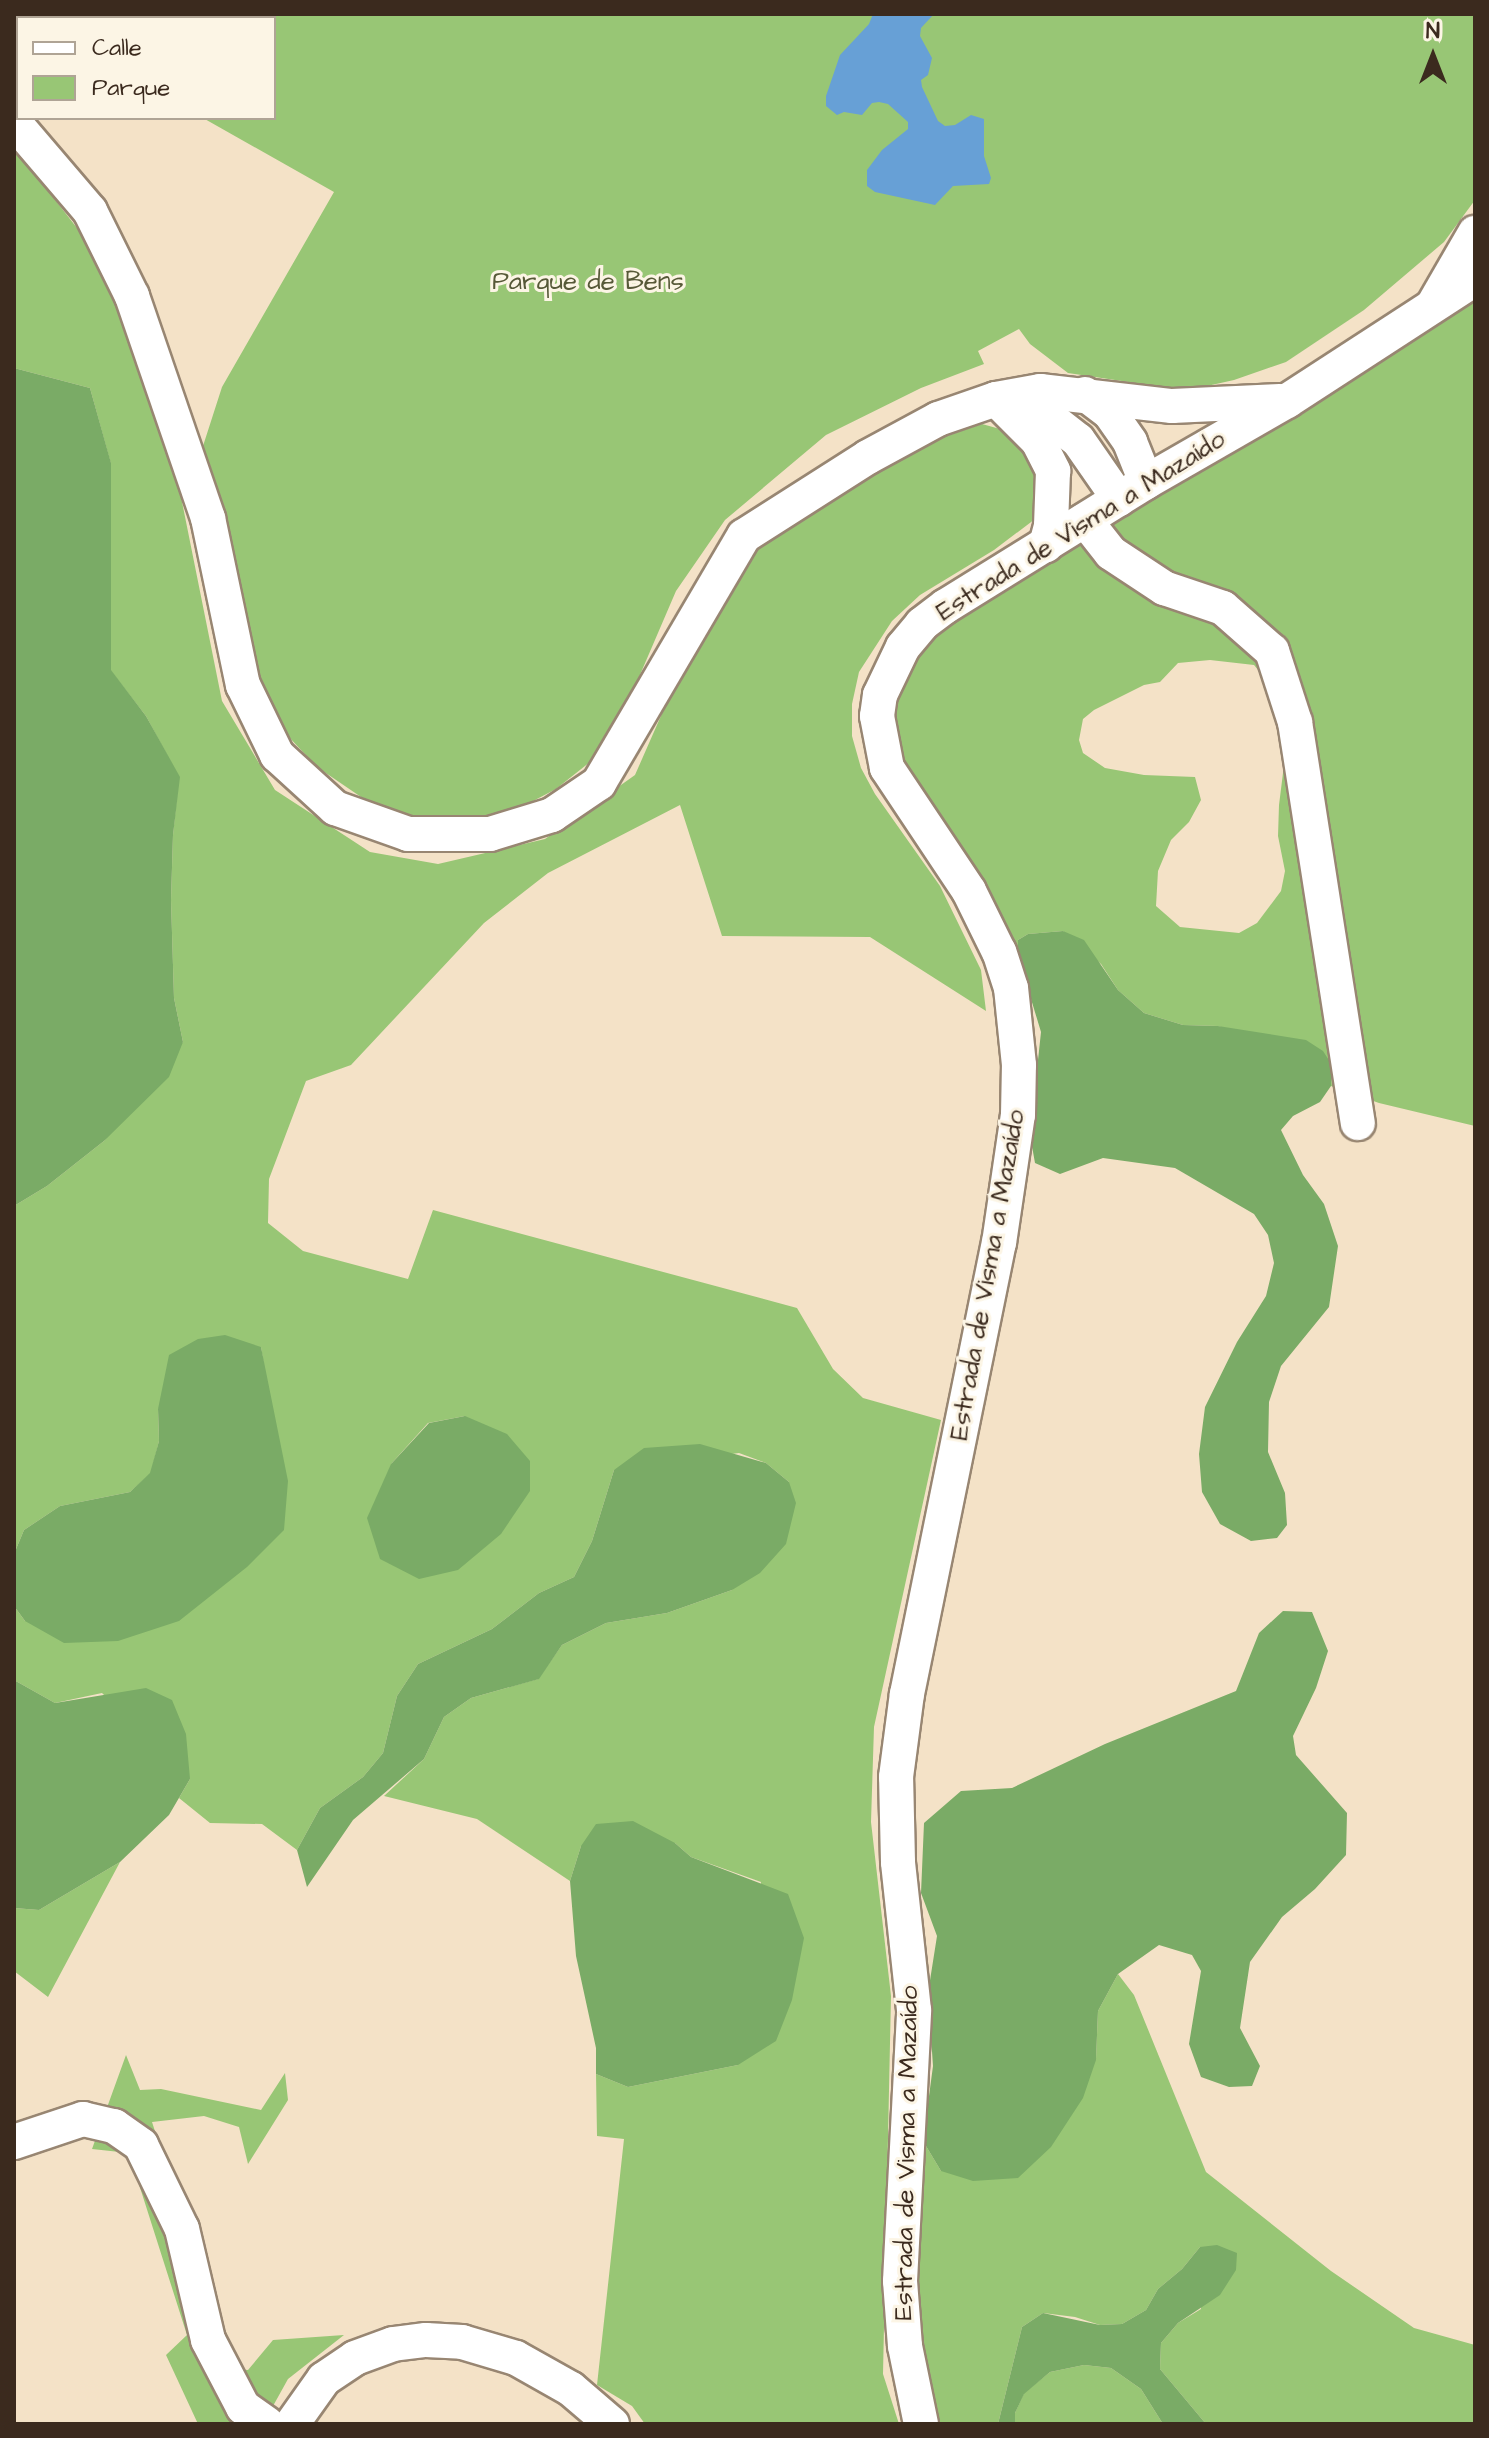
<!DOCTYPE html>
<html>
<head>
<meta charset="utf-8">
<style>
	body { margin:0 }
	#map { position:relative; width:1489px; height:2438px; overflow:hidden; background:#f4e2c7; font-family:"Architects Daughter",sans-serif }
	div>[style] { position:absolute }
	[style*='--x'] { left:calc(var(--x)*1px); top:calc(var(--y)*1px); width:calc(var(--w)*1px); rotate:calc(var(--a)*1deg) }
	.green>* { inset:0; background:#98c675 }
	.forest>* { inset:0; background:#7aab66 }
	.water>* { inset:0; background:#67a0d6 }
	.roads { filter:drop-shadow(2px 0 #988672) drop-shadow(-2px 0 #988672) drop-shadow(0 2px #988672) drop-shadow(0 -2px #988672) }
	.minor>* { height:34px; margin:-17px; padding:0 17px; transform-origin:17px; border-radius:17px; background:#fff }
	span { translate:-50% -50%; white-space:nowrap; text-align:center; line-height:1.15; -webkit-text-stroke:6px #fcf5e5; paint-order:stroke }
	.park-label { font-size:26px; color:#575938 }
	.street-label { font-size:26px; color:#3b2a1e }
	.frame { position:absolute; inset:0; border:16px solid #3b2a1e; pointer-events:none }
	.legend { position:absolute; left:16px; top:16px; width:260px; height:104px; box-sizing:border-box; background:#fcf5e5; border:2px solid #afa495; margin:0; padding:10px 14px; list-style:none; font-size:24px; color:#3b2a1e }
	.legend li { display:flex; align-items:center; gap:16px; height:40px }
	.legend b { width:40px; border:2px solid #afa495 }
	.north { position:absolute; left:1393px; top:16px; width:80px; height:80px; -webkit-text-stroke:6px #fcf5e5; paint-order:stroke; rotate:0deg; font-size:22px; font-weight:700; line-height:32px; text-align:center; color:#3b2a1e }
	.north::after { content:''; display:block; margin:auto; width:28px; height:36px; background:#3b2a1e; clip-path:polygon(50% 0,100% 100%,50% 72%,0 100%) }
</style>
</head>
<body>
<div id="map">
	<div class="green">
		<div style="clip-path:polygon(14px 14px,1475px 14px,1475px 200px,1444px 242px,1364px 310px,1286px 362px,1234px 380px,1189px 390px,1142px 384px,1068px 373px,1030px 344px,1019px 329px,978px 351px,984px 364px,921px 388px,826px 435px,725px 520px,676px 591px,624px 712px,595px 758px,556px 789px,514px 811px,464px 819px,413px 817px,364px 799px,317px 767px,287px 735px,266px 697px,250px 655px,203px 446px,222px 387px,334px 192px,203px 118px,274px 118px,274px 18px,18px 18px,18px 84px,14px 81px)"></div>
		<div style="clip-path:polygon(evenodd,14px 147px,98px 255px,171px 447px,222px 701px,275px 790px,370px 852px,438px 864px,545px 839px,635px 775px,671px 693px,758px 545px,810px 507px,929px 442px,982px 424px,1018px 434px,1037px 474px,1039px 516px,994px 550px,920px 595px,892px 621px,859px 672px,852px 704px,852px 736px,861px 768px,875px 794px,940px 886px,981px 970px,986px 1011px,870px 937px,722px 936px,680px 805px,548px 873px,484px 923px,351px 1065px,306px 1081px,269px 1179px,268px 1223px,303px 1251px,408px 1279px,433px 1210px,797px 1308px,833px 1369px,863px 1398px,941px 1420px,874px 1727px,871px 1822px,891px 1996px,883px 2374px,899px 2424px,645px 2424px,632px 2406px,597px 2385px,624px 2139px,597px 2136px,596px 2074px,628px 2087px,738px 2065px,761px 1882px,691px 1857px,675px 1843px,581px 1846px,570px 1881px,477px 1819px,384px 1796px,424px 1759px,444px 1717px,471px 1698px,538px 1679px,562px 1645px,606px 1623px,667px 1613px,732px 1590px,789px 1482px,766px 1463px,739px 1453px,614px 1470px,592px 1541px,574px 1577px,539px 1593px,492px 1629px,418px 1664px,397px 1696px,383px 1753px,363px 1777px,320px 1808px,297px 1850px,262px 1824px,210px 1823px,179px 1798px,190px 1779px,102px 1693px,55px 1703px,14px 1680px,14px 1606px,25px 1621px,268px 1390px,261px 1347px,158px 1409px,159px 1441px,151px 1473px,130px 1492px,60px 1506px,24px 1530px,14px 1554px,14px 1206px,47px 1186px,104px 1141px,183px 1042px,174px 998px,171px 900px,173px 835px,179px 777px,146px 716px,111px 671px,111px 464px,90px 388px,14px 368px,14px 147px,465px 1416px,391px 1464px,428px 1423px,465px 1416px)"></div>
		<div style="clip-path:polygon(evenodd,1475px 298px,1475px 1126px,1379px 1103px,1331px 1086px,1332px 1065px,1218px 1026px,1183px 1025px,1144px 1013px,1118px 990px,1101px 964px,1063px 931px,1028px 934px,1018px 940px,1018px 956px,1001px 916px,972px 866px,908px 774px,898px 742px,896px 717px,900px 689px,909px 665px,930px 638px,1035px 569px,1475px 298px,1210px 660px,1254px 665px,1276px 692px,1287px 741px,1279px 805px,1278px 836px,1285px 871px,1281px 891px,1257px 923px,1239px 933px,1180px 927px,1156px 906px,1158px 871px,1171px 840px,1189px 822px,1201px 800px,1195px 777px,1144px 775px,1105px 768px,1083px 753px,1079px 740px,1083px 719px,1094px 710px,1144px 685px,1160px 682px,1178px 663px,1210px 660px)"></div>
		<div style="clip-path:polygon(120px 1862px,48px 1997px,14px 1971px,14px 1908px,39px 1910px)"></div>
		<div style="clip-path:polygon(1118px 1974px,1134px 1995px,1206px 2172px,1331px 2271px,1414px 2328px,1475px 2345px,1475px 2424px,1206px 2424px,1160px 2369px,1161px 2343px,1178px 2323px,1201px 2309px,1200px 2247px,1182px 2269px,1158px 2289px,1146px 2310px,1122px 2324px,1100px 2325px,1075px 2317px,1043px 2313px,1022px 2327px,998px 2424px,940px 2424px,928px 2384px,915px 2290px,923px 2141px,941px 2171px,1096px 2059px,1098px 2011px)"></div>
		<div style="clip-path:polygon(126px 2055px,140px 2090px,161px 2089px,261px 2110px,285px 2073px,288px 2100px,248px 2164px,239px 2127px,204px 2116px,152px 2122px,232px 2369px,248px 2370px,273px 2340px,344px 2335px,288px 2379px,263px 2424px,198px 2424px,166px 2355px,187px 2335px,129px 2153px,92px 2149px)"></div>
		<div style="clip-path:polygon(1084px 2365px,1111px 2368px,1141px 2389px,1163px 2424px,1015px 2424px,1015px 2413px,1024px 2393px,1050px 2372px)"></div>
	</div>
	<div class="forest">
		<div style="clip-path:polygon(14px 368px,90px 388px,111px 463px,111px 670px,146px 716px,180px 777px,173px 835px,171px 900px,174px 998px,183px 1042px,169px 1077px,104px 1141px,47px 1186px,14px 1206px)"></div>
		<div style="clip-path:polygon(1063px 931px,1084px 940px,1118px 990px,1144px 1013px,1183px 1025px,1218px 1026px,1306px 1040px,1323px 1051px,1332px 1065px,1331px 1086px,1320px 1102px,1293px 1116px,1281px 1130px,1303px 1175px,1324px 1204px,1338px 1246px,1329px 1307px,1281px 1366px,1269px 1402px,1268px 1452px,1285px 1493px,1287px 1525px,1277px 1538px,1251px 1541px,1220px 1524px,1202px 1492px,1199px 1454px,1205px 1407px,1237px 1342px,1266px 1296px,1274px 1263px,1268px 1235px,1254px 1214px,1175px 1168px,1103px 1158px,1060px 1174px,1035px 1163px,1030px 1135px,1041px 1032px,1018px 956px,1018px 940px,1028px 934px)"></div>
		<div style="clip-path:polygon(225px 1335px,261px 1347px,288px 1481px,284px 1530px,247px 1567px,179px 1621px,118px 1641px,64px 1643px,25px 1621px,14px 1606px,14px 1554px,24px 1530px,60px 1506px,130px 1492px,150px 1473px,159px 1441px,158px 1409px,169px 1355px,198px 1339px)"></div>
		<div style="clip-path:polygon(465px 1416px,507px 1434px,530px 1461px,530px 1491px,501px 1534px,458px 1570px,419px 1579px,380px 1559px,367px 1518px,391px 1464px,429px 1423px)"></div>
		<div style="clip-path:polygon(700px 1444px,766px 1463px,789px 1482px,796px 1503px,786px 1544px,760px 1573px,732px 1590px,667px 1613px,606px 1623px,562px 1645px,539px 1679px,471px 1698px,444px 1717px,424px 1759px,353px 1820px,307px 1887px,297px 1850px,320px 1808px,363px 1777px,383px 1753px,397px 1696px,418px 1664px,492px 1629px,539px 1593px,574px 1577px,592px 1541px,614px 1470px,644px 1448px)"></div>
		<div style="clip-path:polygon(1283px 1611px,1312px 1612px,1328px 1651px,1316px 1688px,1293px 1736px,1296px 1755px,1347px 1813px,1346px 1855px,1315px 1889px,1282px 1917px,1250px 1962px,1240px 2028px,1260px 2066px,1252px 2086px,1229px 2087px,1201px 2077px,1189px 2044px,1201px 1971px,1192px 1955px,1159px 1945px,1118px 1974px,1098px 2011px,1096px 2060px,1083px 2098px,1051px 2147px,1018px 2178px,973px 2181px,941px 2171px,923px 2141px,933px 2066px,928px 1993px,937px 1936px,921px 1893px,924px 1823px,961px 1791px,1012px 1788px,1105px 1744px,1236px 1691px,1259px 1633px)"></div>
		<div style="clip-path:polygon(14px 1680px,55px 1703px,146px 1688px,172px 1700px,186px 1734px,190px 1779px,169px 1815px,120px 1862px,39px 1910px,14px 1908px)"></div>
		<div style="clip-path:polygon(633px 1821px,675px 1843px,691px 1857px,788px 1894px,804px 1938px,792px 2000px,776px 2041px,738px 2065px,628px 2087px,596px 2074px,596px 2048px,576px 1956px,570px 1881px,581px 1846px,596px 1824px)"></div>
		<div style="clip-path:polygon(1217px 2245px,1237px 2253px,1236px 2270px,1220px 2295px,1178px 2323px,1161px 2343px,1160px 2369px,1206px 2424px,1163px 2424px,1141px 2389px,1111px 2368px,1084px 2365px,1050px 2372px,1024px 2394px,1015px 2413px,1015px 2424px,998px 2424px,1022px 2327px,1043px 2313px,1100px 2325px,1122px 2324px,1146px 2310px,1158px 2289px,1182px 2269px,1200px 2247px)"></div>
	</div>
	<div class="water">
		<div style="clip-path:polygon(873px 14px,934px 14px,921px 28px,920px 36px,932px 58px,928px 75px,921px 80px,922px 87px,938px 121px,945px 126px,955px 125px,971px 115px,984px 119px,984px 156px,991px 178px,989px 184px,953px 186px,935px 205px,875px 192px,867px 186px,867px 170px,882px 150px,908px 129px,908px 122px,888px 104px,879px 102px,872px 103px,862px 115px,844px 112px,837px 115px,826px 106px,826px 96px,840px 55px,869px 24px)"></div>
	</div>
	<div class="roads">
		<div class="minor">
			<div style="--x:14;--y:122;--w:117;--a:49.5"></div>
			<div style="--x:90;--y:211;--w:95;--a:63.7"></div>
			<div style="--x:132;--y:296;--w:235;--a:71.1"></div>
			<div style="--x:208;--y:518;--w:171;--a:78.2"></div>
			<div style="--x:243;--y:685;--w:78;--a:64.1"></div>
			<div style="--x:277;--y:755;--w:79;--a:42.4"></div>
			<div style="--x:335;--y:808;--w:77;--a:19.6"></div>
			<div style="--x:408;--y:834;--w:82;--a:0"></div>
			<div style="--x:490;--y:834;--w:65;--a:-17"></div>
			<div style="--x:552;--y:815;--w:57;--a:-34.2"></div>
			<div style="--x:599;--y:783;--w:286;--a:-59.6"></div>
			<div style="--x:744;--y:536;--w:147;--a:-32.5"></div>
			<div style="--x:868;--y:457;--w:80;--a:-28.5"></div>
			<div style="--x:938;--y:419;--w:61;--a:-19"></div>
			<div style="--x:996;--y:399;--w:45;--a:-10.3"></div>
			<div style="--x:1040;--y:391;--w:133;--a:6.5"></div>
			<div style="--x:1172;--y:406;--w:108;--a:-2.7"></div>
			<div style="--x:1435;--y:302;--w:80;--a:-59.9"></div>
			<div style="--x:1085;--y:394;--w:31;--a:37"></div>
			<div style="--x:1110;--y:413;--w:35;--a:55"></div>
			<div style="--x:1130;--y:442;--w:43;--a:68.2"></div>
			<div style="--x:996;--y:399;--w:59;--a:45"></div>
			<div style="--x:1038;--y:441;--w:34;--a:63"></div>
			<div style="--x:1053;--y:471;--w:55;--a:92.1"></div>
			<div style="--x:1051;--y:526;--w:20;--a:105"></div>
			<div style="--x:1008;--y:403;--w:41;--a:18.4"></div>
			<div style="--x:1047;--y:416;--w:39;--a:38"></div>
			<div style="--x:1078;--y:440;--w:72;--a:55.2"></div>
			<div style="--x:1085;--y:520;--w:42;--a:51.8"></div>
			<div style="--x:1111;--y:553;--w:64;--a:33.4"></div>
			<div style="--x:1164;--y:588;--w:62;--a:18.7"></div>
			<div style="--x:1223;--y:608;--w:65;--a:41.3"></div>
			<div style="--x:1272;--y:651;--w:75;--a:72.1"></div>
			<div style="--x:1295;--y:722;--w:406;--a:81.1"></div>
			<div style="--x:14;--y:2142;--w:73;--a:-18.4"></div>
			<div style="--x:83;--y:2119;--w:32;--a:13"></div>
			<div style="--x:114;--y:2126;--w:33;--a:35"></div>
			<div style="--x:141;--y:2145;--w:93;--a:64"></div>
			<div style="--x:182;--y:2229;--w:114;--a:76.8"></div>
			<div style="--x:208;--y:2340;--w:76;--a:62.4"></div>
			<div style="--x:243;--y:2407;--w:29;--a:35"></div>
			<div style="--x:292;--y:2424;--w:55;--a:-54.6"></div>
			<div style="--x:324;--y:2379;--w:37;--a:-34"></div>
			<div style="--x:355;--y:2358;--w:40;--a:-20.2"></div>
			<div style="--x:393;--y:2344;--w:33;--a:-7"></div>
			<div style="--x:426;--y:2340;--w:36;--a:3"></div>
			<div style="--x:462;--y:2342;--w:56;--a:16.5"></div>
			<div style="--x:516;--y:2358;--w:63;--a:29.4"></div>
			<div style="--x:571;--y:2389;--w:54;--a:40.5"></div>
			<div style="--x:921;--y:2424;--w:80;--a:-101.6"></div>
			<div style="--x:905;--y:2346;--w:65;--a:-94.4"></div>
			<div style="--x:900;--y:2281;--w:271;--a:-87"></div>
			<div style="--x:914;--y:2010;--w:149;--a:-96.2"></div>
			<div style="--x:898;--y:1862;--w:85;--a:-91.3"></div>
			<div style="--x:896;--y:1777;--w:84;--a:-82.5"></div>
			<div style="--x:907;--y:1694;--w:460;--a:-78.5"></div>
			<div style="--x:999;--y:1243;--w:129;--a:-81.6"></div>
			<div style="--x:1018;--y:1115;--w:50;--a:-88.9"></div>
			<div style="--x:1019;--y:1065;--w:77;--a:-95.9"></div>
			<div style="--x:1011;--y:988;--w:38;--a:-108"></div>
			<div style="--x:999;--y:952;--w:68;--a:-116.2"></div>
			<div style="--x:969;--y:891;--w:148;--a:-123.7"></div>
			<div style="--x:887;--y:768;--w:53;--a:-100.9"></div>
			<div style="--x:877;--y:716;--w:21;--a:-82"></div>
			<div style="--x:880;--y:695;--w:53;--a:-64.4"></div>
			<div style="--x:903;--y:647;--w:30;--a:-50"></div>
			<div style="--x:922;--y:624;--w:30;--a:-37"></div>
			<div style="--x:946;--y:606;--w:235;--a:-31.8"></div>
			<div style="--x:1146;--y:482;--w:163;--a:-29.9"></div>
			<div style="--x:1287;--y:401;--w:224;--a:-33"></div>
		</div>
	</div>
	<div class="park-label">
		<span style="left:588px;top:282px">Parque de Bens</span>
	</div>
	<div class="street-label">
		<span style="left:1081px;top:526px;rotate:-32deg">Estrada de Visma a Mazaído</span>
		<span style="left:988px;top:1275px;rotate:-80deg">Estrada de Visma a Mazaído</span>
		<span style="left:907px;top:2153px;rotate:-89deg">Estrada de Visma a Mazaído</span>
	</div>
	<div class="frame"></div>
	<ul class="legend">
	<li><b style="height:10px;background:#fff"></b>Calle</li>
	<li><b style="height:22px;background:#98c675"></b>Parque</li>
	</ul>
	<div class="north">N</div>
</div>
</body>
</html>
